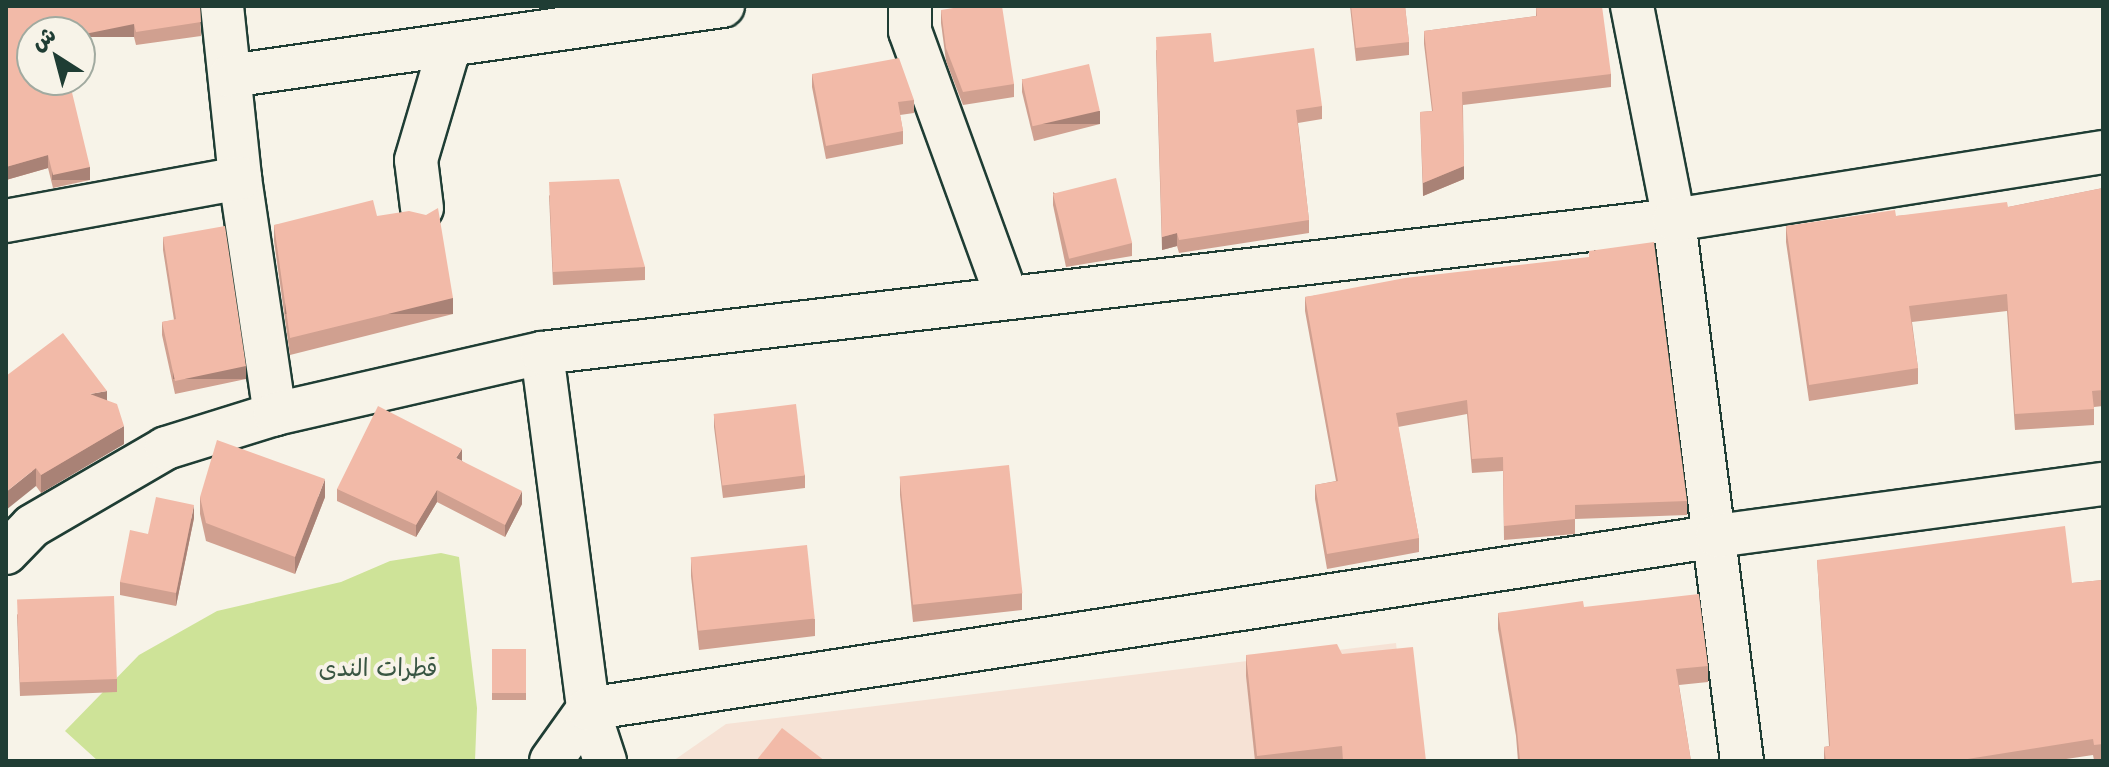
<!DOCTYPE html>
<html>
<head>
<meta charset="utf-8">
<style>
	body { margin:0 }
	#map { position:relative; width:2109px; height:767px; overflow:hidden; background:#f7f3e8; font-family:Mali,"Playpen Sans Arabic",sans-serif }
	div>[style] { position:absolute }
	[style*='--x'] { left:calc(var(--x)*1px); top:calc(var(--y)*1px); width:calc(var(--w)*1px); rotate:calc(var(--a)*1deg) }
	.built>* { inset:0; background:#f6e2d5 }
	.green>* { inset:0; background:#cee398 }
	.roads { filter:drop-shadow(2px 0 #1f3d34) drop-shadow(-2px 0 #1f3d34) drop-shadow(0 2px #1f3d34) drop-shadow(0 -2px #1f3d34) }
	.minor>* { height:42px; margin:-21px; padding:0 21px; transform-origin:21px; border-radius:21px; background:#f7f3e8 }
	.wall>* { inset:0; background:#d0a090; transform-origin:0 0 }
	.shaded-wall>* { inset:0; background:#a98276; transform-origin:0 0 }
	.building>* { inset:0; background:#f2baa8; transform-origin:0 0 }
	span { translate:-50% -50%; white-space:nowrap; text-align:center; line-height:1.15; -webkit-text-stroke:8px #f7f3e8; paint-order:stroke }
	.park-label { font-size:24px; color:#395643 }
	.frame { position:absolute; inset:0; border:8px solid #1f3d34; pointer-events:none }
	.north { position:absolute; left:16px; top:16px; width:80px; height:80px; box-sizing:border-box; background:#f7f3e8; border:2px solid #a1aaa0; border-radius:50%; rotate:324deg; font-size:22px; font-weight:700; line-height:32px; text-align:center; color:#1f3d34 }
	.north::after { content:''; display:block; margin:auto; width:28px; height:36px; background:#1f3d34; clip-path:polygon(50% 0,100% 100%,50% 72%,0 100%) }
</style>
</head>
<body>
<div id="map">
	<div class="built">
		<div style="clip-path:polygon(1396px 643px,1409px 761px,673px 761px,726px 724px)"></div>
	</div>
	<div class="green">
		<div style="clip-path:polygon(441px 553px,459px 557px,477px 708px,475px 761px,98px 761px,65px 731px,139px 655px,217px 611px,341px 582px,390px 561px)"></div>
	</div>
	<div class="roads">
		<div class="minor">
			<div style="--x:222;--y:6;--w:173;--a:84"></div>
			<div style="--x:240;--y:178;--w:239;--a:81.6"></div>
			<div style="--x:910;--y:6;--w:25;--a:90"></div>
			<div style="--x:910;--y:31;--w:284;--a:70"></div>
			<div style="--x:1632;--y:6;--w:218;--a:78.9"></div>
			<div style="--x:1674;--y:220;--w:545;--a:82.84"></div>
			<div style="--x:230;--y:76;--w:498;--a:-8.1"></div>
			<div style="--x:422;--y:208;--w:48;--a:-97.1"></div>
			<div style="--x:416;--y:160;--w:120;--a:-73.5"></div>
			<div style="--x:6;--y:221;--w:238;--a:-10.4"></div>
			<div style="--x:542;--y:353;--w:359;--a:82.6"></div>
			<div style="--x:588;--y:709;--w:55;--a:71.9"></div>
			<div style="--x:6;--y:553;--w:37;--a:-46"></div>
			<div style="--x:32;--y:526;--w:155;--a:-30.2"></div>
			<div style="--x:166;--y:448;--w:114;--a:-17.3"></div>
			<div style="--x:275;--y:414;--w:274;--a:-12.9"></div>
			<div style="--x:542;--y:353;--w:1140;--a:-6.7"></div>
			<div style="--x:1674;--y:220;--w:434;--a:-9"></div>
			<div style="--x:551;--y:761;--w:64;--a:-54.6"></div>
			<div style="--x:588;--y:709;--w:1142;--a:-8.71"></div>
			<div style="--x:1717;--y:536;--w:389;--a:-7.7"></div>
		</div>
	</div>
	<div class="wall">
		<div style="clip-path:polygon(6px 6px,200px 6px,201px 36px,136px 45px,134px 37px,32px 32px,90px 180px,53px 188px,48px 168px,6px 180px)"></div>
		<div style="clip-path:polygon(1350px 6px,1405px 6px,1409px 42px,1409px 55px,1356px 61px)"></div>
		<div style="clip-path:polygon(1536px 6px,1611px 74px,1611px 87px,1463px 105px,1464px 179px,1423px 196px,1420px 112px,1432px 111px,1424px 44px,1424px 31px,1536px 16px)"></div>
		<div style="clip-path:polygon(941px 10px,1014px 84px,1014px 97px,963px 105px,946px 61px,941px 23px)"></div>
		<div style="clip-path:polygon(1156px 50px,1214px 62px,1322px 106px,1322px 119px,1298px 123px,1309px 220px,1309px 233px,1179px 253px,1177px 246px,1162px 250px)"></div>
		<div style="clip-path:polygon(812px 74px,914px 100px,914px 113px,900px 115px,903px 131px,903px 144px,826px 159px,812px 87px)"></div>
		<div style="clip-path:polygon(1022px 79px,1100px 124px,1034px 141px,1022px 92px)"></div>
		<div style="clip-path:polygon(2103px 188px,2103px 406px,2094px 407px,2094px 425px,2015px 430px,2007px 311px,1912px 322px,1918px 368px,1918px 384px,1809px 401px,1786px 242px,1786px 226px,1896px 216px,2008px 207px)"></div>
		<div style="clip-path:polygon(1053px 192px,1132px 243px,1132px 256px,1066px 267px,1053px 205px)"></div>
		<div style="clip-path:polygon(549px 195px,645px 267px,645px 280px,553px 285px)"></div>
		<div style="clip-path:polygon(377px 216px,453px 314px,290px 355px,274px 241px,274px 225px)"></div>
		<div style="clip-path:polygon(163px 237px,246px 379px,175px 394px,162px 335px,162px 322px,174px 320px,163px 250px)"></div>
		<div style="clip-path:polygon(1589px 251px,1687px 501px,1687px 515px,1575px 519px,1575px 534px,1504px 540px,1503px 471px,1472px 473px,1467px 414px,1398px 427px,1419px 538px,1419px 552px,1327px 569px,1315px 499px,1315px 485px,1336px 481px,1305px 311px,1305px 297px,1589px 258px)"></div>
		<div style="clip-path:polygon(6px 376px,107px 400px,124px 444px,41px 493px,36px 486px)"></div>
		<div style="clip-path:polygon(714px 414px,805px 475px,805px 488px,723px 498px,714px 427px)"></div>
		<div style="clip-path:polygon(462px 461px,522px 504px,505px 537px,437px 502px,416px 537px,337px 501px,337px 489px)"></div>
		<div style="clip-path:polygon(900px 477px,1022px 593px,1022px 610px,913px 622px,900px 495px)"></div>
		<div style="clip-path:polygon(200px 497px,325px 497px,295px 574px,206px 541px,200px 514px)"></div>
		<div style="clip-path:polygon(194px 518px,176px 606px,120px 595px,120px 582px,148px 534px)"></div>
		<div style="clip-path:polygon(691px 558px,815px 619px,815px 636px,699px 650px,691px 576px)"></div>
		<div style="clip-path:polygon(1817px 560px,2072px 583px,2103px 580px,2103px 759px,2094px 760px,2093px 755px,2053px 761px,1824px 761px,1824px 747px,1829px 746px)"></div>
		<div style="clip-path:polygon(1584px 607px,1708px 666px,1708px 682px,1679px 685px,1691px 761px,1518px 761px,1516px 736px,1498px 629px,1498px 613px)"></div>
		<div style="clip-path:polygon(17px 614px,117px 679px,117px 692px,20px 696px)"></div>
		<div style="left:492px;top:649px;width:34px;height:51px"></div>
		<div style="clip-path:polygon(1342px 654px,1426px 761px,1255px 761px,1246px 676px,1246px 655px)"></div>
	</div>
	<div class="shaded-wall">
		<div style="left:134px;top:24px;width:13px;height:55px;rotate:90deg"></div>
		<div style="left:1100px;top:111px;width:13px;height:68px;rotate:90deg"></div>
		<div style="clip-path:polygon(48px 155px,48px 168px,6px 180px,6px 167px)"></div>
		<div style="clip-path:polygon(1464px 166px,1464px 179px,1423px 196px,1423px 183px)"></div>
		<div style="left:90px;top:167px;width:13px;height:38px;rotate:90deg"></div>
		<div style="clip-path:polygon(1177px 233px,1177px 246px,1162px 250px,1162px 237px)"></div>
		<div style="left:453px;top:298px;width:16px;height:168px;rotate:90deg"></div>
		<div style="left:246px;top:366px;width:13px;height:73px;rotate:90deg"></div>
		<div style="clip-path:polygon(107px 391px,107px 409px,90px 394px)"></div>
		<div style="clip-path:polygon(124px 426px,124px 444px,41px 493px,41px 475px)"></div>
		<div style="clip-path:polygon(462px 449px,462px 461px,456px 458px)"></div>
		<div style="clip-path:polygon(36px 468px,36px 486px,6px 510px,6px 492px)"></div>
		<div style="clip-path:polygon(325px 479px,325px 497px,295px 574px,295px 557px)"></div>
		<div style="clip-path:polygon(437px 490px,437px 502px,416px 537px,416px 525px)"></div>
		<div style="clip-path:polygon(522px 491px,522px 504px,505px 537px,505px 525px)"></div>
		<div style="clip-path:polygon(194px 505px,194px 518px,176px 606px,176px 593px)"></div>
	</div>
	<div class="building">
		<div style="clip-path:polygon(6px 6px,200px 6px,201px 22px,136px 32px,134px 24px,80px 35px,80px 32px,32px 32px,32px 80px,69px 80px,90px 167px,53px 175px,48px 155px,6px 167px)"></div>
		<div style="clip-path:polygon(966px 6px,1002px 6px,1014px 84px,963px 92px,946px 48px,941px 10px)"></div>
		<div style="clip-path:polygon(1351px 6px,1405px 6px,1409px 42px,1356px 48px)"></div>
		<div style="clip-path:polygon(1536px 6px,1602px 6px,1611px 74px,1462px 92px,1464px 166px,1423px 183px,1420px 112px,1433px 111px,1424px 31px,1537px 16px)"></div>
		<div style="clip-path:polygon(1211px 33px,1214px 62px,1314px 48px,1322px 106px,1296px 110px,1309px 220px,1179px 240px,1177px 233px,1162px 237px,1156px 37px)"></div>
		<div style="clip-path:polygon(899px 58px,914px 100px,898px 102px,903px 131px,826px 146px,812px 74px)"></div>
		<div style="left:1089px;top:64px;width:48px;height:69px;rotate:77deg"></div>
		<div style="left:1116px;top:178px;width:67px;height:65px;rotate:76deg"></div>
		<div style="clip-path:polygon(619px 179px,645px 267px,553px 272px,549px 182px)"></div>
		<div style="clip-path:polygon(2103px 188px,2103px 390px,2092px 391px,2094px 409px,2015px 414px,2007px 294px,1909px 306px,1918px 368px,1809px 385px,1786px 226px,1895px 210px,1896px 216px,2007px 202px,2008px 207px)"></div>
		<div style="clip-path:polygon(373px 200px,377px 216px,409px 211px,426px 215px,438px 208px,453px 298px,290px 338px,274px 225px)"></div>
		<div style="clip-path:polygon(225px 226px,246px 366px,175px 381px,162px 322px,176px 319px,163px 237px)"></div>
		<div style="clip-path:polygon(1654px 242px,1687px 501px,1575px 505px,1575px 519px,1504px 526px,1503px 457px,1472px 459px,1467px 400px,1396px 413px,1419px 538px,1327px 554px,1315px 485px,1338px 481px,1305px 297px,1405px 278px,1589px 257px,1589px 251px)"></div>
		<div style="clip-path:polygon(63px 333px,107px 391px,90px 394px,117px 404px,124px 426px,41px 475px,36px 468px,6px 492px,6px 376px)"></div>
		<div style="left:796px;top:404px;width:72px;height:83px;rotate:83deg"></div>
		<div style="clip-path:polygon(378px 406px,462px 449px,456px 458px,522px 491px,505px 525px,437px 490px,416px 525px,337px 489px)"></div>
		<div style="clip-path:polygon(217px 440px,325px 479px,295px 557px,206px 523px,200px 497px)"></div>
		<div style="left:1009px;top:465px;width:129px;height:110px;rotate:84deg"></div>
		<div style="clip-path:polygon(156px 497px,194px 505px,176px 593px,120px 582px,130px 530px,148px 534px)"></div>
		<div style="clip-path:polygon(2065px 526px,2072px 583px,2103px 580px,2103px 744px,2094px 745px,2093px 739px,1955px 761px,1826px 761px,1824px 747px,1830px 746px,1817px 560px)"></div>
		<div style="left:807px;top:545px;width:74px;height:117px;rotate:84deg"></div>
		<div style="clip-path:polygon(1699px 594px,1708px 666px,1676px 669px,1691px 761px,1520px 761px,1516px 720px,1498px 613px,1583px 601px,1584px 607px)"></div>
		<div style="left:114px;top:596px;width:83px;height:97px;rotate:88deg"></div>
		<div style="clip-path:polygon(1337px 644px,1342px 654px,1413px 647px,1426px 761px,1343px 761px,1342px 746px,1257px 756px,1246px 655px)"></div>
		<div style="left:492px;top:649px;width:34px;height:44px"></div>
		<div style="clip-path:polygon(782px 728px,825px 761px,756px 761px)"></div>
	</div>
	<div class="park-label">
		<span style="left:378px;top:667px">قطرات الندى</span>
	</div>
	<div class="frame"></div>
	<div class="north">ش</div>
</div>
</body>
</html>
